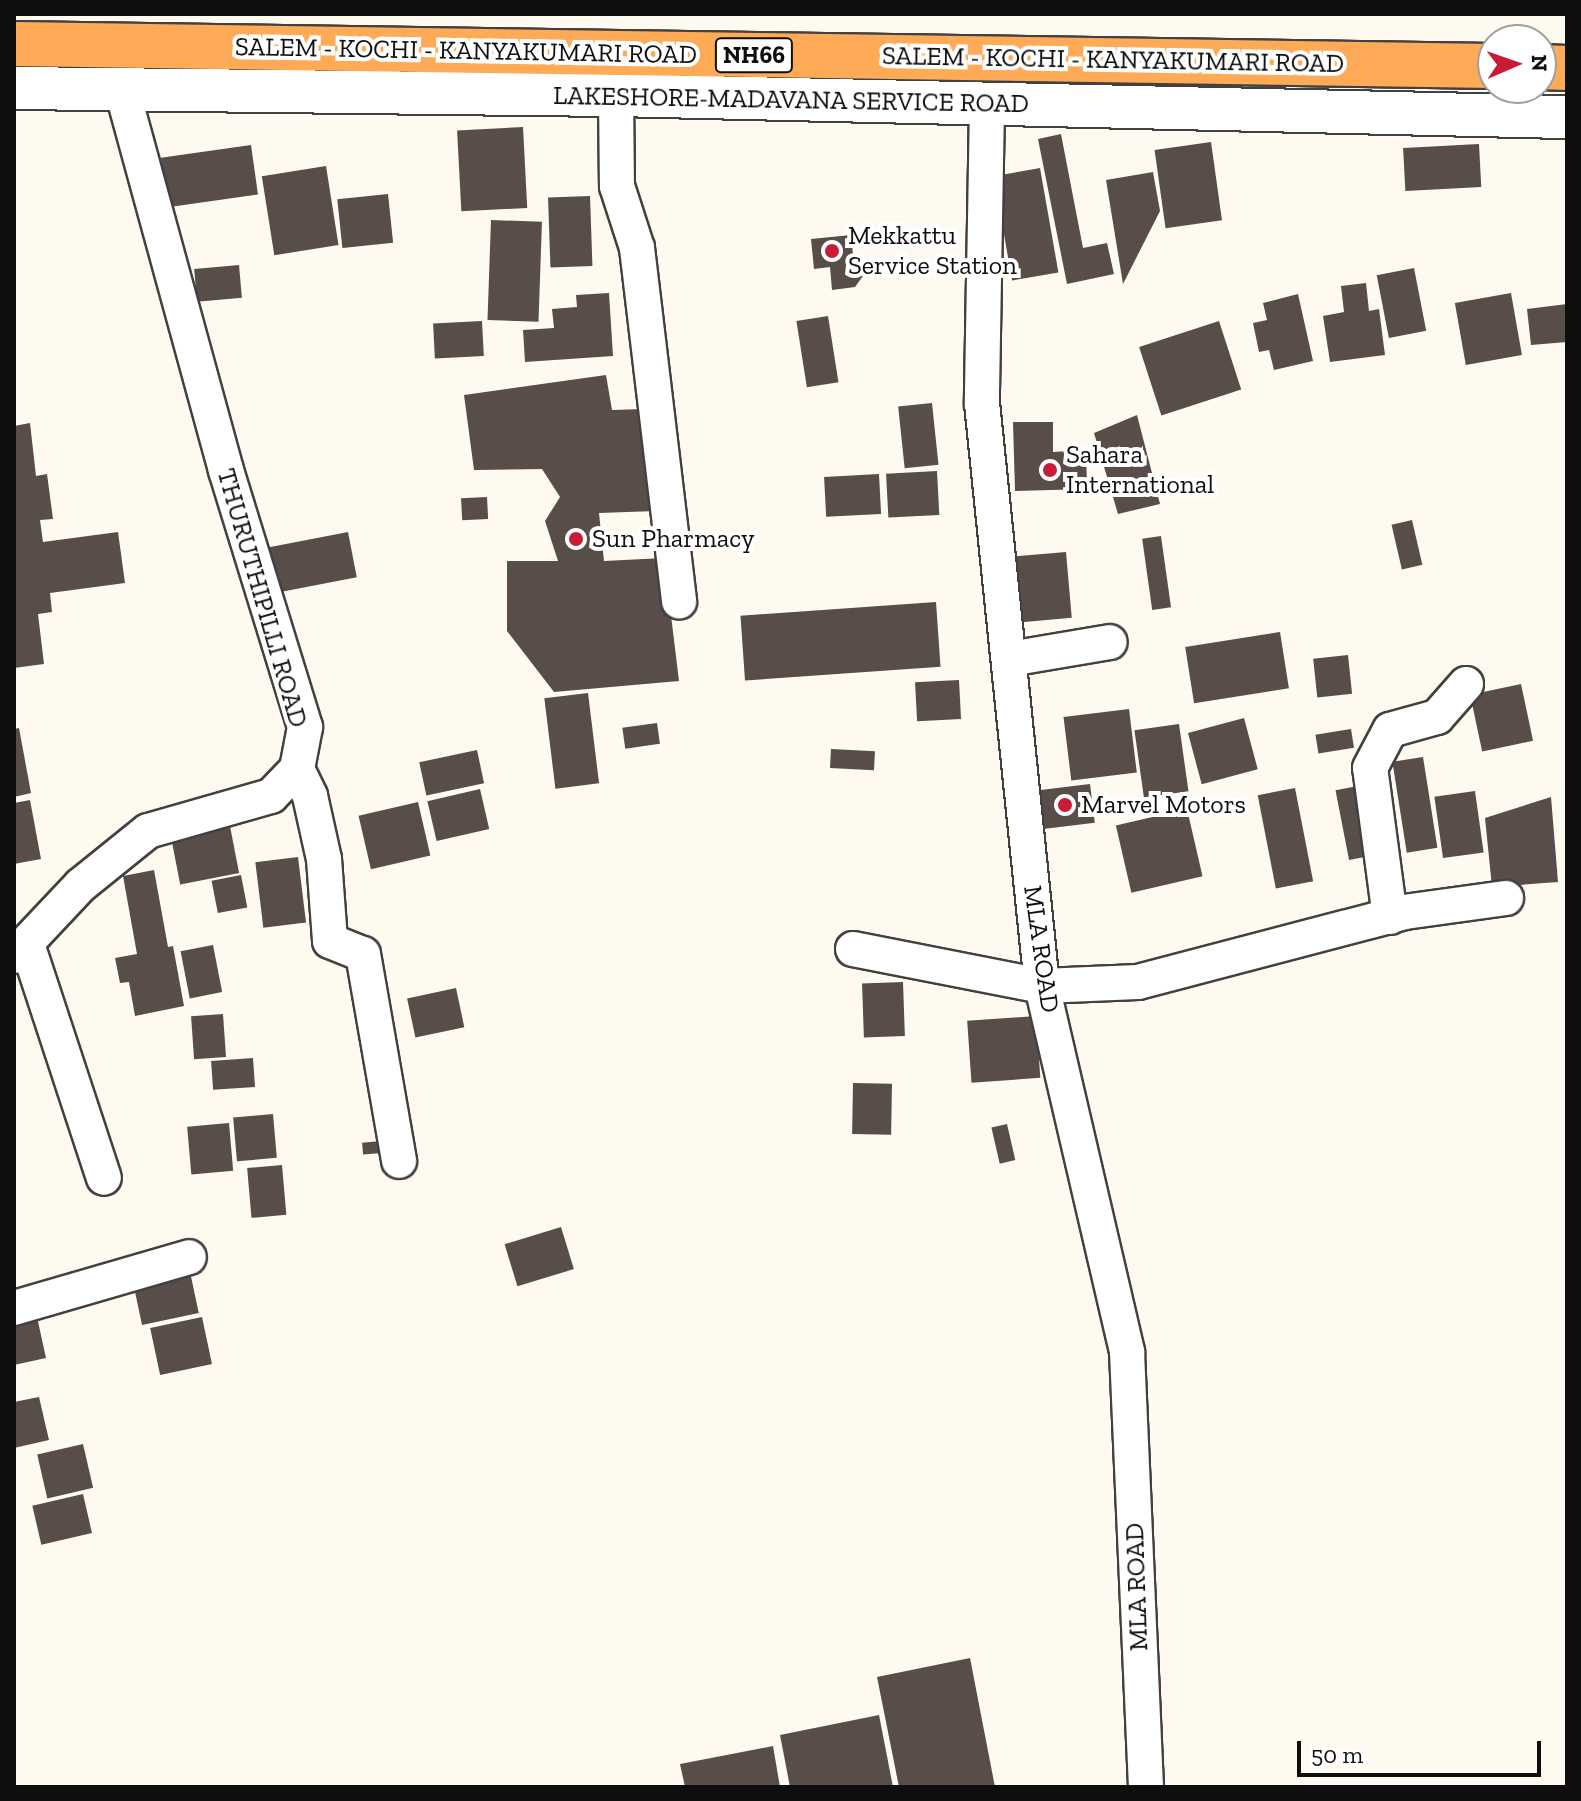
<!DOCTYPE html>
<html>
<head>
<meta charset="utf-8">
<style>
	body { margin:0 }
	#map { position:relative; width:1581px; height:1801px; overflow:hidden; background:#fffaef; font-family:"Zilla Slab",serif }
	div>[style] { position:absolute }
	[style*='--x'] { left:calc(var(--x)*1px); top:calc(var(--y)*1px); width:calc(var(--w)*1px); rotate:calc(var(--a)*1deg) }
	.building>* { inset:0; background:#584d49; transform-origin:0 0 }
	.roads { filter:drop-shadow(2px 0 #414141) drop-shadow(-2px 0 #414141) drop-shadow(0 2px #414141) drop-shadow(0 -2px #414141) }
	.minor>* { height:34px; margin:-17px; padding:0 17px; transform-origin:17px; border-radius:17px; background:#fff }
	.tertiary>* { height:42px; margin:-21px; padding:0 21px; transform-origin:21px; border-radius:21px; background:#fff }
	.trunk>* { height:44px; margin:-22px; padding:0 22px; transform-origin:22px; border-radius:22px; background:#ffaa56 }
	.dots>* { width:22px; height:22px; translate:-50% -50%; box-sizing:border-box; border:4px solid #fff; border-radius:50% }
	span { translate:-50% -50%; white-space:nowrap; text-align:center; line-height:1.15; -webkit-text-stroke:8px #fff; paint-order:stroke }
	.shield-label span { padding:2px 6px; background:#fff; border:2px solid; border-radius:6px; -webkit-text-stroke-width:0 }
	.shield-label { font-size:24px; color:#0e0e0e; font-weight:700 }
	.street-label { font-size:26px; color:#0e0e0e }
	.poi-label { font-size:26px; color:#0e0e0e }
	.left { translate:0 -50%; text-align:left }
	.frame { position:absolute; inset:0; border:16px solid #0e0e0e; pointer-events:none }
	.north { position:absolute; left:1477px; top:24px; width:80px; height:80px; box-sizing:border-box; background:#fff; border:2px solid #9f9f9f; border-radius:50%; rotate:88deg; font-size:22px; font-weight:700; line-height:32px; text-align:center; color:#0e0e0e }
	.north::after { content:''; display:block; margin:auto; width:28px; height:36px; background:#c91b35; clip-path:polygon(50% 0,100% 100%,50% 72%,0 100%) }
	.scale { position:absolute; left:1297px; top:1741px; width:244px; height:36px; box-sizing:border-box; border:4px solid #0e0e0e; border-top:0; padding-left:10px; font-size:24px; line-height:28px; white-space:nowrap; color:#0e0e0e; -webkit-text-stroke:6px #fff; paint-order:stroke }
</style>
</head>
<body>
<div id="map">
	<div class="building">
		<div style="left:523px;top:127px;width:81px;height:66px;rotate:87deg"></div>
		<div style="clip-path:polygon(1061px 134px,1083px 248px,1107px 243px,1114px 274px,1067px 284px,1038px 139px)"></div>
		<div style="left:1211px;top:142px;width:79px;height:57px;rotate:82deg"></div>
		<div style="left:1479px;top:144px;width:43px;height:76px;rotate:87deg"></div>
		<div style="left:251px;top:145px;width:50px;height:91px;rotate:82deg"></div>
		<div style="left:326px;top:166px;width:80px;height:65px;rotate:81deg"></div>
		<div style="left:1040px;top:168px;width:106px;height:47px;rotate:80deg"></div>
		<div style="clip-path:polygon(1153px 172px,1160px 211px,1123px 284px,1106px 180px)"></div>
		<div style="left:388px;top:194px;width:49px;height:51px;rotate:84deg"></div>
		<div style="left:590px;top:196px;width:70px;height:42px;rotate:88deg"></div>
		<div style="left:491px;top:220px;width:51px;height:100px;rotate:2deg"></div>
		<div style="clip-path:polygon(851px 235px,854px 264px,863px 276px,855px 287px,832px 290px,830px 267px,814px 269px,811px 239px)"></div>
		<div style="left:239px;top:265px;width:33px;height:45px;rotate:85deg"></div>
		<div style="left:1414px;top:268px;width:64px;height:38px;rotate:79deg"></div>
		<div style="clip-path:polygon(1366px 283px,1369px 311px,1379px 309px,1385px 355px,1330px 362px,1323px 316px,1344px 312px,1341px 286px)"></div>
		<div style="clip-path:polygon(609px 293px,613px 356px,525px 362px,523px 330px,554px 328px,552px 309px,577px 307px,576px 295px)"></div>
		<div style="left:1511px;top:293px;width:63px;height:57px;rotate:80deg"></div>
		<div style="clip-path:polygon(1298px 294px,1313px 361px,1274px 370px,1269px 350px,1259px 352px,1253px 323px,1267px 320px,1263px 303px)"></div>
		<div style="clip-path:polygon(1567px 304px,1567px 342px,1531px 345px,1527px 309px)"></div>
		<div style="left:828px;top:316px;width:67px;height:32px;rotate:81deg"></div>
		<div style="left:482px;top:321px;width:35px;height:49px;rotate:87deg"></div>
		<div style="left:1219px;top:321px;width:72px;height:84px;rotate:72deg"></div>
		<div style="clip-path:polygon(606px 375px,612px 410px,643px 409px,656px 511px,599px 513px,604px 561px,664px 558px,679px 681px,554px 692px,507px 631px,507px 561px,558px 561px,545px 521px,560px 497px,542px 469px,474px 470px,464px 395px)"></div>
		<div style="left:932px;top:403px;width:62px;height:34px;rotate:84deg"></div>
		<div style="clip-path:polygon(1137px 415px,1160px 504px,1118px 514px,1094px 433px)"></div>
		<div style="clip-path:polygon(1013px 422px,1053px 422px,1053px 452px,1086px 450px,1087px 489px,1015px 491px)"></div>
		<div style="clip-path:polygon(30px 423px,36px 476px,47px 474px,53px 519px,40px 520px,43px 542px,118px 532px,125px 583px,50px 593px,52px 612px,38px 614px,44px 664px,14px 668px,14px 426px)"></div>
		<div style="left:937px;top:471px;width:44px;height:51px;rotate:87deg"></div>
		<div style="left:879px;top:474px;width:40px;height:55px;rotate:87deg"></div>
		<div style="left:487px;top:497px;width:22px;height:26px;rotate:87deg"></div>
		<div style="left:1412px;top:520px;width:46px;height:21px;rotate:77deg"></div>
		<div style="left:348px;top:532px;width:46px;height:83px;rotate:79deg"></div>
		<div style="left:1161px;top:536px;width:72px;height:19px;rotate:82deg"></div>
		<div style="left:1066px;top:552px;width:66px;height:56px;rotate:85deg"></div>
		<div style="left:936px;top:602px;width:65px;height:196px;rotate:86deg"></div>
		<div style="left:1280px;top:632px;width:57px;height:96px;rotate:81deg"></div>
		<div style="left:1348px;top:655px;width:39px;height:35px;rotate:84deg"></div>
		<div style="left:959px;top:680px;width:39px;height:44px;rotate:87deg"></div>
		<div style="left:1521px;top:684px;width:58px;height:52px;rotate:78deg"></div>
		<div style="left:588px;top:693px;width:91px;height:44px;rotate:83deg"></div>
		<div style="left:1129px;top:709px;width:64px;height:66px;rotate:83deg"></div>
		<div style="left:1244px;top:718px;width:53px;height:58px;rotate:75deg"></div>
		<div style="left:657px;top:723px;width:21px;height:35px;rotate:82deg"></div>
		<div style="left:1179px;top:724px;width:68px;height:45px;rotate:82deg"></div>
		<div style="clip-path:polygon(19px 728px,31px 793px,14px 797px,14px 729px)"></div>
		<div style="left:1351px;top:729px;width:19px;height:36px;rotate:81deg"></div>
		<div style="left:831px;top:749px;width:44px;height:19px;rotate:3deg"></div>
		<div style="left:477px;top:750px;width:34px;height:59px;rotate:78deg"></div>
		<div style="left:1423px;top:757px;width:92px;height:31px;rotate:81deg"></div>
		<div style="left:1090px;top:784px;width:39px;height:56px;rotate:83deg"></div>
		<div style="left:1363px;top:785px;width:71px;height:28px;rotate:79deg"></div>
		<div style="left:1295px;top:788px;width:95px;height:38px;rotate:79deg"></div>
		<div style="left:480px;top:789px;width:41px;height:54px;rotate:77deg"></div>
		<div style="left:1475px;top:791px;width:62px;height:41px;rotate:82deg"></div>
		<div style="clip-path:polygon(1551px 797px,1558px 882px,1492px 887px,1485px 818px)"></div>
		<div style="clip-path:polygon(30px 800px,41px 859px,14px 864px,14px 803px)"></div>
		<div style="left:418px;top:802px;width:55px;height:61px;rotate:77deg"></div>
		<div style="left:1187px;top:809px;width:69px;height:73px;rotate:77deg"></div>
		<div style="left:229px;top:821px;width:53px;height:60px;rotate:79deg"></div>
		<div style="left:298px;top:857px;width:66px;height:43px;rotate:83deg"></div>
		<div style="clip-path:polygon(154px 870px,168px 947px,173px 946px,184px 1006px,135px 1016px,129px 982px,120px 983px,115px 958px,137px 954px,123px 876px)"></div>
		<div style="left:241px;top:875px;width:33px;height:30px;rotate:79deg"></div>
		<div style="left:213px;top:945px;width:48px;height:33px;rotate:79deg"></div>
		<div style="left:903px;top:982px;width:54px;height:41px;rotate:88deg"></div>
		<div style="left:456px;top:988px;width:40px;height:50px;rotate:78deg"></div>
		<div style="left:223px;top:1014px;width:43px;height:32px;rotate:86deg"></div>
		<div style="left:1036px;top:1016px;width:62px;height:69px;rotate:86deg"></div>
		<div style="left:253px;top:1058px;width:29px;height:42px;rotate:86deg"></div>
		<div style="left:853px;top:1083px;width:39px;height:51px;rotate:1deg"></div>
		<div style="left:273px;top:1114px;width:44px;height:40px;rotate:85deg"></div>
		<div style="left:229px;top:1123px;width:48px;height:42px;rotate:85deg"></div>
		<div style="left:1007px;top:1124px;width:37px;height:16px;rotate:77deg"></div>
		<div style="left:381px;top:1141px;width:12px;height:19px;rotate:85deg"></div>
		<div style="left:282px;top:1165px;width:50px;height:35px;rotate:85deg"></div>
		<div style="left:561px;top:1227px;width:44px;height:59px;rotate:73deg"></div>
		<div style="left:189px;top:1267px;width:47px;height:58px;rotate:78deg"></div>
		<div style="clip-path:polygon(37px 1317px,46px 1358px,14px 1365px,14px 1322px)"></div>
		<div style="left:202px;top:1317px;width:48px;height:53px;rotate:78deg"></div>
		<div style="clip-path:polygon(39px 1397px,49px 1440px,14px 1448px,14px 1402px)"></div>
		<div style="left:83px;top:1444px;width:45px;height:47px;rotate:77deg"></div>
		<div style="left:83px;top:1494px;width:40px;height:52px;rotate:77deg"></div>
		<div style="clip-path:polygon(970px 1658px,995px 1787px,899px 1787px,877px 1677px)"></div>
		<div style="clip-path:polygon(879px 1715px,893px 1787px,790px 1787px,780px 1735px)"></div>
		<div style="clip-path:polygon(773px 1746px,780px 1787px,685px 1787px,680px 1764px)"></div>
	</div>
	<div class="roads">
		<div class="minor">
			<div style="--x:616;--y:95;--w:91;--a:89.4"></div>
			<div style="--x:617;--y:186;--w:65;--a:72.1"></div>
			<div style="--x:637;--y:248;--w:356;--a:83.2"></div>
			<div style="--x:987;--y:105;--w:298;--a:91"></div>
			<div style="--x:982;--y:403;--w:586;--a:84.12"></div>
			<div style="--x:1042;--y:986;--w:376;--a:76.9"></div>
			<div style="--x:1127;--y:1352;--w:435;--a:87.5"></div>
			<div style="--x:1010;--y:659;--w:101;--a:-9.6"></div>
			<div style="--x:297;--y:769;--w:30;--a:64"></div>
			<div style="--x:310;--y:796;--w:65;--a:77.5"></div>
			<div style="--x:324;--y:859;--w:82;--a:85.8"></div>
			<div style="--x:330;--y:941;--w:35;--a:22"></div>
			<div style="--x:363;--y:954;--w:210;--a:80.1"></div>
			<div style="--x:1390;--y:917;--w:150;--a:-97.6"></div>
			<div style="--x:1370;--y:768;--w:43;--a:-62.2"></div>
			<div style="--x:1390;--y:730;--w:49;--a:-15.5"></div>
			<div style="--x:1437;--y:717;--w:44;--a:-48.7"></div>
			<div style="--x:27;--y:944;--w:246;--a:71.8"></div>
			<div style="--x:853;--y:949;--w:193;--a:11.1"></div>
			<div style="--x:1042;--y:986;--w:96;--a:-2.4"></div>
			<div style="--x:1138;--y:982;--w:275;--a:-14.7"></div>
			<div style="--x:1404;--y:912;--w:103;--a:-7.8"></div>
			<div style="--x:14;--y:956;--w:98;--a:-46.7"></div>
			<div style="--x:81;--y:885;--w:86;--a:-38.9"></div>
			<div style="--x:148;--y:831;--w:128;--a:-15.9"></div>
			<div style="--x:271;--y:796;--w:37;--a:-46"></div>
			<div style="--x:297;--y:769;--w:43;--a:-79.2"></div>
			<div style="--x:305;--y:727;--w:269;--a:-107.1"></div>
			<div style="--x:226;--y:470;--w:393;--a:-105.3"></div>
			<div style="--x:14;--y:1308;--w:182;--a:-16.2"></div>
		</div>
		<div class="tertiary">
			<div style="--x:14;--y:88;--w:602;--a:0.67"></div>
			<div style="--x:616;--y:95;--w:951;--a:1.33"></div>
		</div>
		<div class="trunk">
			<div style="--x:14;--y:44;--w:1479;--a:0.85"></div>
			<div style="--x:1541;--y:67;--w:26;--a:2"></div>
		</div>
	</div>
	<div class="dots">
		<div style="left:832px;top:251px;background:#c91b35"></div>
		<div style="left:1050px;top:470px;background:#c91b35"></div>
		<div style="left:576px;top:539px;background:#c91b35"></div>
		<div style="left:1065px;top:805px;background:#c91b35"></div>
	</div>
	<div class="shield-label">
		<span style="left:754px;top:55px">NH66</span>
	</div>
	<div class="street-label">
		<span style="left:466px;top:51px;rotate:1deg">SALEM - KOCHI - KANYAKUMARI ROAD</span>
		<span style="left:1113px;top:60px;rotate:1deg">SALEM - KOCHI - KANYAKUMARI ROAD</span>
		<span style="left:791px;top:100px;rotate:1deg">LAKESHORE-MADAVANA SERVICE ROAD</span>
		<span style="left:262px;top:598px;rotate:74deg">THURUTHIPILLI ROAD</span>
		<span style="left:1041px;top:949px;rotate:82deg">MLA ROAD</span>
		<span style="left:1137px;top:1587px;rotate:-92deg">MLA ROAD</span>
	</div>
	<div class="poi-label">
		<span class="left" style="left:848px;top:251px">Mekkattu<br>Service Station</span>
		<span class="left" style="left:1066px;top:470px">Sahara<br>International</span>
		<span class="left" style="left:592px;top:539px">Sun Pharmacy</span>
		<span class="left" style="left:1081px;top:805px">Marvel Motors</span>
	</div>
	<div class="frame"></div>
	<div class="north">N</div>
	<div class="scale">50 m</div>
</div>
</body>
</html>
